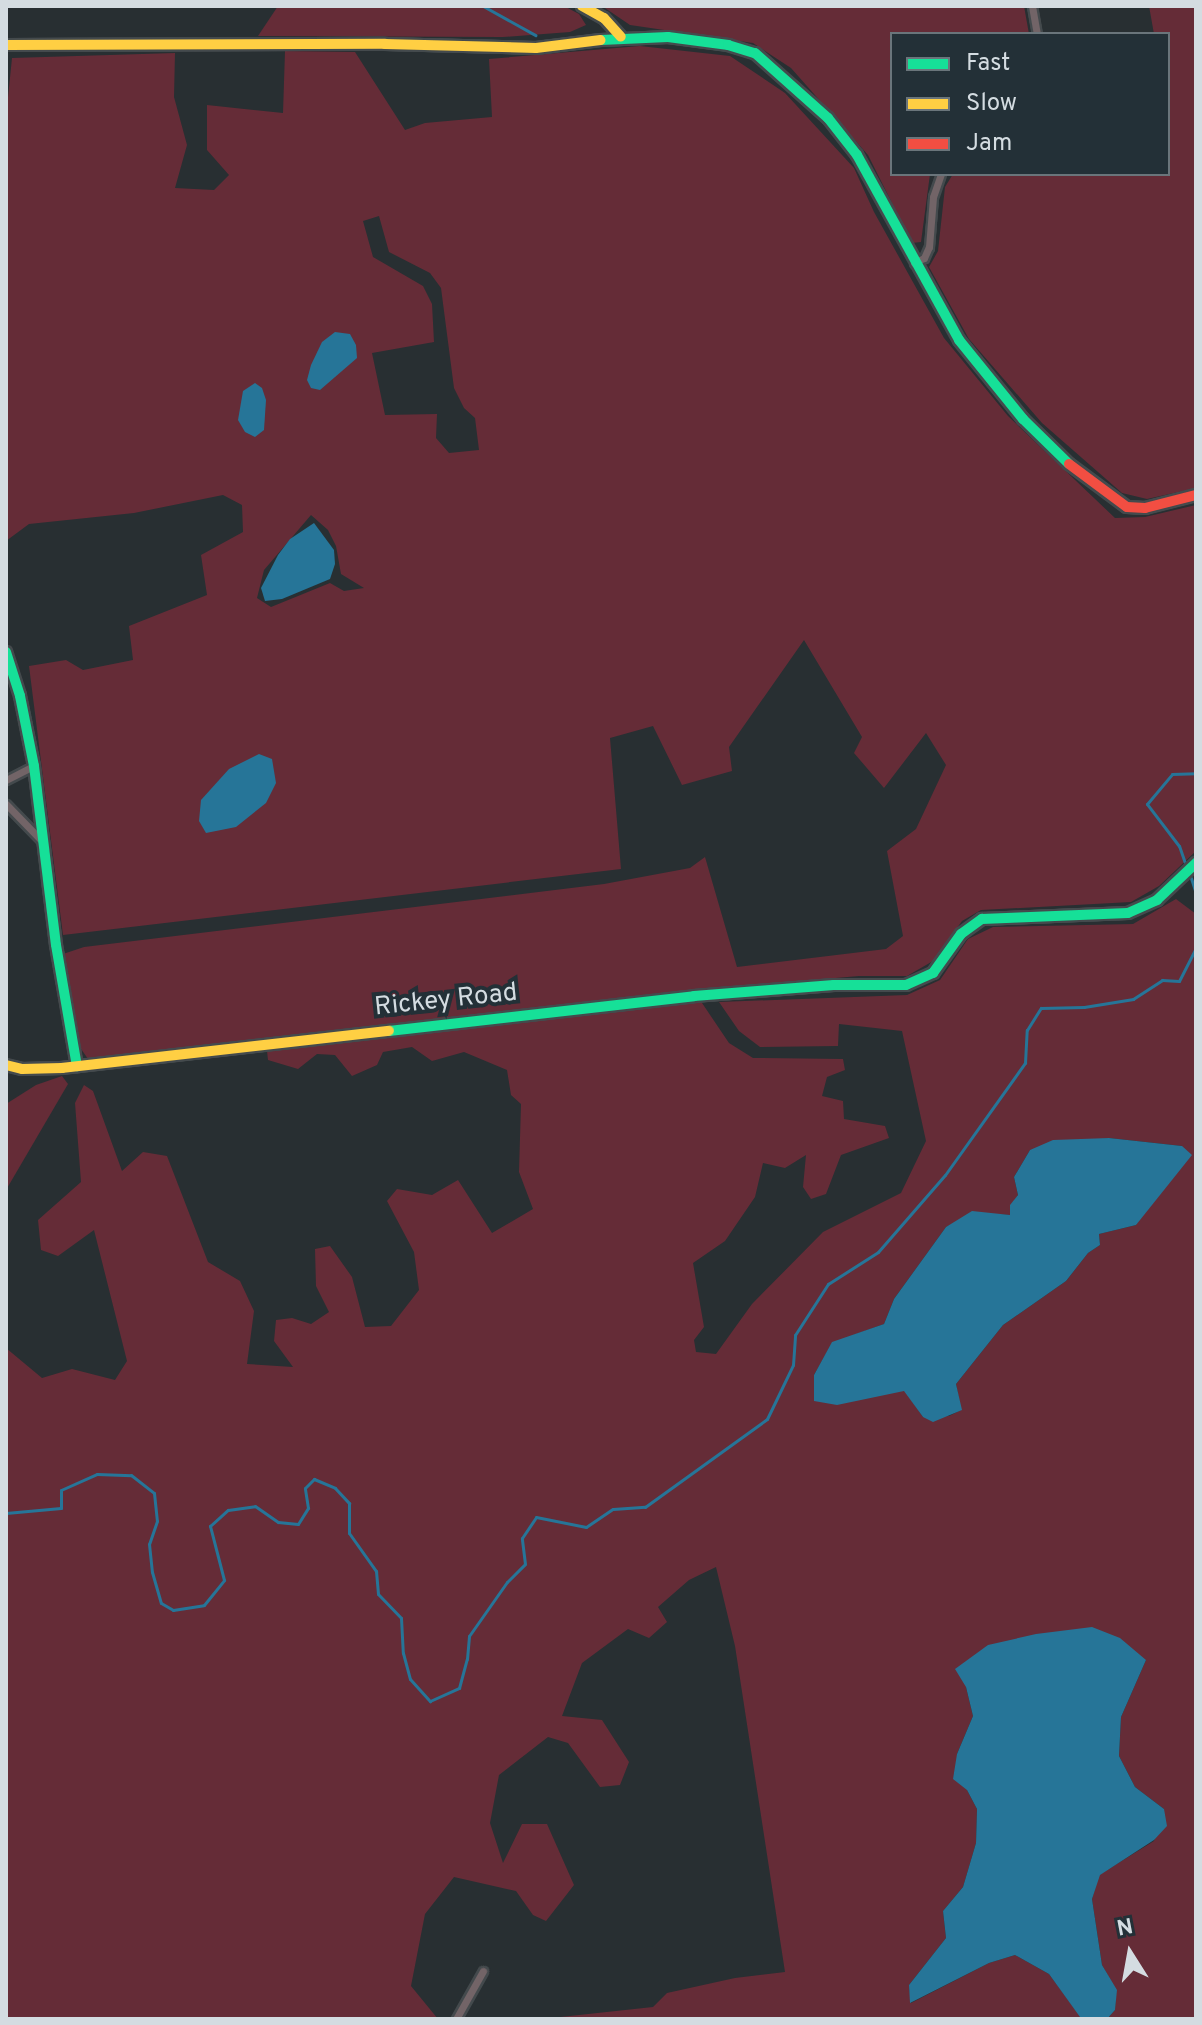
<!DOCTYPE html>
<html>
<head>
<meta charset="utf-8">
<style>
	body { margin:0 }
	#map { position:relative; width:1202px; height:2025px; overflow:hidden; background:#282f32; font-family:Overpass,sans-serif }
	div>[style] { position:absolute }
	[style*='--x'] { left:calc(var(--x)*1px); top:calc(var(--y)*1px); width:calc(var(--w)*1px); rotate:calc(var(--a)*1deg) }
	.green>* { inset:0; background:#652c37 }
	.water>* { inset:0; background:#267598 }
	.stream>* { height:3px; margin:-1.5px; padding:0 1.5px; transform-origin:1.5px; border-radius:1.5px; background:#267598 }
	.roads { filter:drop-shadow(2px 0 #444a4d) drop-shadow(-2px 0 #444a4d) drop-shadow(0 2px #444a4d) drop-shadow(0 -2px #444a4d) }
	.street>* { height:7px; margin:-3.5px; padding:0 3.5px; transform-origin:3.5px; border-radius:3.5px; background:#726467 }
	.fast>* { height:10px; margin:-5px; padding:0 5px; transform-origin:5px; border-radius:5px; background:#16e098 }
	.slow>* { height:10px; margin:-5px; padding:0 5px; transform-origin:5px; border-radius:5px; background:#ffcf43 }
	.jam>* { height:10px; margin:-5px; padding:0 5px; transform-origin:5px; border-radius:5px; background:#f24e42 }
	span { translate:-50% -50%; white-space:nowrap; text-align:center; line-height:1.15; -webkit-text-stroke:8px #233037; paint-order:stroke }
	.street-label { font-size:26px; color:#d4dce1 }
	.frame { position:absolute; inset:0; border:8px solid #d4dce1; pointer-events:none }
	.legend { position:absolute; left:890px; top:32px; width:280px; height:144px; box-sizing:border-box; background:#233037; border:2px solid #6a757b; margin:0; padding:10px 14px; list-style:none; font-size:24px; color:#d4dce1 }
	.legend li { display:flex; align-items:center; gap:16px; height:40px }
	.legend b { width:40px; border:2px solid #6a757b }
	.north { position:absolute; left:1090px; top:1913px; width:80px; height:80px; -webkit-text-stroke:6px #233037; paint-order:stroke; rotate:349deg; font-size:22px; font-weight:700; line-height:32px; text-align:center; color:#d4dce1 }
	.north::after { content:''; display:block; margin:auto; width:28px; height:36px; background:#d4dce1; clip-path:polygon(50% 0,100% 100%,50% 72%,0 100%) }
</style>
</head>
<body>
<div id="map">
	<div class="green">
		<div style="clip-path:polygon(278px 6px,564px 6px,579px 14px,586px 25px,570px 32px,503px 37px,258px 36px)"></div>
		<div style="clip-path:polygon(602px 6px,1024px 6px,1029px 34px,892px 34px,892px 174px,930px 174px,921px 242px,912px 243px,868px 155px,791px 68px,753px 43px,630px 25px)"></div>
		<div style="clip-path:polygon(1149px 6px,1196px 6px,1196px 488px,1147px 499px,1122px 493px,1042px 423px,969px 339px,929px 267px,938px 251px,945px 187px,953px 174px,1168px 174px,1168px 34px,1154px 34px)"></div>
		<div style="clip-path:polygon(evenodd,640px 46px,730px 56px,785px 93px,854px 168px,874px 212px,944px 338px,1008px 416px,1115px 518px,1145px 517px,1196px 505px,1196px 851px,1159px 886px,1131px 902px,981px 910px,962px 921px,933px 961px,907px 976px,859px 976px,670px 992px,88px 1059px,77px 1043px,63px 954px,84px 947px,604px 884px,690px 868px,705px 857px,737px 967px,886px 949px,903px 936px,887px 851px,916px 829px,946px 765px,926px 733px,884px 788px,854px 753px,862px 737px,804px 640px,729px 747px,732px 771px,682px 785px,653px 726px,610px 738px,621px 869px,63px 935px,29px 666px,66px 660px,83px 670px,133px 660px,129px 626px,207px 595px,201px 555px,243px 532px,242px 505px,223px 495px,134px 513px,29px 524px,6px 541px,6px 117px,12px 58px,175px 53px,174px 97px,187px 145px,175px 188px,214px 190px,229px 175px,207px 150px,207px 105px,283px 113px,285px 51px,355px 52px,405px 130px,425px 123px,492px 117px,489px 59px,640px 46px,379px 216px,389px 252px,430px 273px,441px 288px,454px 388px,464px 408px,475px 418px,479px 450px,449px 453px,436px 438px,437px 414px,385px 415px,372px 353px,434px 342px,432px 304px,423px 286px,373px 257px,363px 221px,379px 216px,640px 46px,311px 515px,328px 530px,336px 546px,341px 574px,364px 588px,344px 591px,330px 583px,271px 607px,257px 598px,264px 570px,311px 515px)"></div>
		<div style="clip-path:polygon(evenodd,1176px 899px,1196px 914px,1196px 2019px,1107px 2019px,1115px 2010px,1116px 1990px,1102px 1965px,1092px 1899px,1099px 1875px,1154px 1841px,1164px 1809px,1135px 1787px,1119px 1756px,1121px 1717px,1146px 1660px,966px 1687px,973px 1716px,957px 1754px,967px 1790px,977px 1809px,976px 1843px,963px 1887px,943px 1911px,946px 1938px,909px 1985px,911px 2003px,989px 1963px,1015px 1955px,1049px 1974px,1080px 2016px,1088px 2019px,542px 2019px,653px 2007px,667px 1993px,735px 1978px,785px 1972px,735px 1646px,716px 1567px,689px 1580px,658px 1607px,667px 1622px,649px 1638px,628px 1629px,582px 1663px,562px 1716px,602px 1720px,629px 1762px,620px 1785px,600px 1787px,568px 1743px,548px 1737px,499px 1775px,490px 1823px,503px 1863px,522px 1824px,547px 1824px,574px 1885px,546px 1921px,533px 1915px,516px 1891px,454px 1877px,425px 1914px,411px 1986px,438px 2019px,6px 2019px,6px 1348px,42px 1378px,72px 1369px,115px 1380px,127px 1361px,94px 1230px,58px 1256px,41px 1250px,38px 1220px,81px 1182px,75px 1103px,84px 1085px,93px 1091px,122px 1171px,143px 1152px,167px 1156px,208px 1262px,240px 1281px,254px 1311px,247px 1364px,293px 1367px,274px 1341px,276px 1320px,292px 1318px,311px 1324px,329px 1312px,316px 1286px,315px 1249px,330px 1246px,352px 1277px,365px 1327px,391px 1326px,419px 1290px,414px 1252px,387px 1201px,397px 1189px,432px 1195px,458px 1180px,492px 1233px,533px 1209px,519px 1172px,521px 1104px,511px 1095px,507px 1070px,464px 1052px,432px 1061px,412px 1047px,383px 1052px,377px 1065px,352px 1076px,335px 1055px,317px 1054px,298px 1069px,268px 1060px,267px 1051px,700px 1000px,729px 1043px,753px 1058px,843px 1059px,845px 1070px,827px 1077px,822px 1096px,843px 1101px,844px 1119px,885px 1126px,889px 1138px,841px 1155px,826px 1194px,811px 1199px,803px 1187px,806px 1155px,785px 1168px,763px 1163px,755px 1197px,725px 1241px,693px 1263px,704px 1327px,694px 1340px,696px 1352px,716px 1354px,752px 1304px,823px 1232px,901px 1193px,926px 1141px,902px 1031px,839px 1024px,838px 1046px,760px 1047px,739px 1031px,719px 1002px,907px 995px,940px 980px,968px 939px,993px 927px,1133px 924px,1176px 899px,1109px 1138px,1182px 1146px,1136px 1225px,1099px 1234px,1100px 1245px,1088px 1253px,1066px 1281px,1003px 1325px,956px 1384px,961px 1410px,949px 1416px,923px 1417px,905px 1391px,814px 1375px,832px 1343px,884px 1324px,894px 1299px,946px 1227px,977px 1213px,1010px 1215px,1011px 1205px,1018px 1195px,1014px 1177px,1030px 1150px,1109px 1138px)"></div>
		<div style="clip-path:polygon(62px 1076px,68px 1084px,6px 1190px,6px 1104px,36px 1085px)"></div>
	</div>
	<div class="water">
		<div style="clip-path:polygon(335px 332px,350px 334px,356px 345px,357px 358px,320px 390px,311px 388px,307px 380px,311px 365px,322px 342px)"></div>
		<div style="clip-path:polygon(255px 383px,262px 388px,266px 400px,264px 430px,255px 437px,245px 432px,238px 420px,243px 391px)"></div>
		<div style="clip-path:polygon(314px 523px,334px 550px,335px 564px,330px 579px,282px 599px,265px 601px,261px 588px,278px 555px,290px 539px)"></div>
		<div style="clip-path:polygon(259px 754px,272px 759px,276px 783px,266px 803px,236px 827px,206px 833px,199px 821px,201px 800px,229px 769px)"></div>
		<div style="clip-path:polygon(1109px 1138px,1182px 1146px,1192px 1155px,1136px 1225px,1099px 1234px,1100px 1245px,1088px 1253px,1066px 1281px,1003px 1325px,956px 1384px,962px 1410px,933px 1422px,923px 1417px,904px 1391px,837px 1405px,814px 1401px,814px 1375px,832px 1342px,884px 1324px,894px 1299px,946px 1227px,972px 1211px,1010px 1215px,1010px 1205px,1018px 1195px,1014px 1177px,1030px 1150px,1053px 1140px)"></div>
		<div style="clip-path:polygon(1092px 1627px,1120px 1638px,1146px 1660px,1121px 1717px,1119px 1756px,1135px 1787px,1164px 1809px,1167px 1826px,1154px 1840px,1100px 1875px,1092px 1899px,1102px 1965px,1117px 1990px,1115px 2010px,1107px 2019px,1080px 2017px,1049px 1974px,1015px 1955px,989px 1963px,910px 2003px,909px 1985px,946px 1938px,943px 1911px,963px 1887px,976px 1843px,977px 1809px,967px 1790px,953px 1779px,957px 1754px,973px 1716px,966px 1687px,955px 1669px,988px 1645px,1036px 1634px)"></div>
	</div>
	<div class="stream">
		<div style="--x:483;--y:6;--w:60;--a:29.1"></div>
		<div style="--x:1185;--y:863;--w:18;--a:-109"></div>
		<div style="--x:1179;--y:846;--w:53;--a:-127.3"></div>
		<div style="--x:1147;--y:804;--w:39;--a:-50"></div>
		<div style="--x:1172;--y:774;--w:24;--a:-2"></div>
		<div style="--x:1191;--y:878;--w:16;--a:72"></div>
		<div style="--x:6;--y:1513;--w:55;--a:-5.2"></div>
		<div style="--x:61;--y:1508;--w:18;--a:-90"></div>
		<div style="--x:61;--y:1490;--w:39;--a:-24"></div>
		<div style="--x:97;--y:1474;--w:34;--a:2"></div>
		<div style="--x:131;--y:1475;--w:29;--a:38"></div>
		<div style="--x:154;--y:1493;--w:28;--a:84"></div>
		<div style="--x:157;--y:1521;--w:24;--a:109"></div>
		<div style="--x:149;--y:1544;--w:28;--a:84"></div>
		<div style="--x:152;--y:1572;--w:32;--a:74"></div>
		<div style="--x:161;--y:1603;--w:14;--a:30"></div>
		<div style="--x:173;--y:1610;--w:31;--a:-9"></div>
		<div style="--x:204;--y:1605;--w:32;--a:-51"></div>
		<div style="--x:224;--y:1580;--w:56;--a:-104.5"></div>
		<div style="--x:210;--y:1526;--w:24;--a:-42"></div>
		<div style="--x:228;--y:1510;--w:27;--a:-8"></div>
		<div style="--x:255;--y:1506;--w:28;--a:35"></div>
		<div style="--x:278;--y:1522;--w:20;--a:6"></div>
		<div style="--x:298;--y:1524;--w:19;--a:-58"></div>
		<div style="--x:308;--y:1508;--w:20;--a:-99"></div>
		<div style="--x:305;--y:1488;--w:13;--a:-45"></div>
		<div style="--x:314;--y:1479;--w:23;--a:23"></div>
		<div style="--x:335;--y:1488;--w:21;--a:47"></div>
		<div style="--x:349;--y:1503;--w:30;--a:90"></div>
		<div style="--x:349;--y:1533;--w:47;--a:54.6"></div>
		<div style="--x:376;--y:1571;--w:23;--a:85"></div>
		<div style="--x:378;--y:1594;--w:33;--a:46"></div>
		<div style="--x:401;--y:1618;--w:35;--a:87"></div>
		<div style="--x:403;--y:1653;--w:27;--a:75"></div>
		<div style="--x:410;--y:1679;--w:30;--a:48"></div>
		<div style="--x:430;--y:1701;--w:32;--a:-24"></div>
		<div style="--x:459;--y:1688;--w:30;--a:-75"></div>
		<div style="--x:467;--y:1659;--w:23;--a:-85"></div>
		<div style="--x:469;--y:1636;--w:66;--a:-54.9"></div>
		<div style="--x:507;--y:1582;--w:25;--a:-45"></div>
		<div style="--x:525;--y:1564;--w:26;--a:-97"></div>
		<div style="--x:522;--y:1538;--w:25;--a:-56"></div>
		<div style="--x:536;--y:1517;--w:51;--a:11.3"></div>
		<div style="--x:586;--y:1527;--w:32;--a:-34"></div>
		<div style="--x:613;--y:1509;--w:32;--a:-4"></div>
		<div style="--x:645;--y:1507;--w:150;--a:-35.8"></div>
		<div style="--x:767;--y:1419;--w:60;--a:-64.3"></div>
		<div style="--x:793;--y:1365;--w:30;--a:-86"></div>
		<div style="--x:795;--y:1335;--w:61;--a:-57.1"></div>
		<div style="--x:828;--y:1284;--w:59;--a:-32.6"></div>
		<div style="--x:878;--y:1252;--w:102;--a:-49"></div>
		<div style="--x:945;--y:1175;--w:138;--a:-54.5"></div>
		<div style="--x:1025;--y:1063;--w:33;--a:-87"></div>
		<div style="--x:1027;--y:1030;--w:26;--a:-58"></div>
		<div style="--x:1041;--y:1008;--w:43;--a:-1.3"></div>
		<div style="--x:1084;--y:1007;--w:50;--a:-9.3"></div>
		<div style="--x:1133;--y:999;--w:35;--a:-33"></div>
		<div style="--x:1162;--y:980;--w:17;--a:3"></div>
		<div style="--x:1179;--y:981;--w:36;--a:-63"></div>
		<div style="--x:1195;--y:949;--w:11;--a:-85"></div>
	</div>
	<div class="roads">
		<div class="street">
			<div style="--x:1032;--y:6;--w:28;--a:80"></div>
			<div style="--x:914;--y:263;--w:11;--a:-27"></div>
			<div style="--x:924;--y:258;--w:12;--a:-66"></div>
			<div style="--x:929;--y:247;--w:50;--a:-85.4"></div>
			<div style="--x:933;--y:197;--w:24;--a:-71"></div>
			<div style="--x:6;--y:780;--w:31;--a:-27"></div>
			<div style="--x:6;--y:804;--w:53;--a:45.8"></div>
			<div style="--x:456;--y:2019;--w:55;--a:-60.6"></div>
		</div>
		<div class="fast">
			<div style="--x:601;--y:40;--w:67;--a:-2.6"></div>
			<div style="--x:668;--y:37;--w:61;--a:7.6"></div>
			<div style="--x:728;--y:45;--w:28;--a:17"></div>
			<div style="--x:755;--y:53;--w:98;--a:41.7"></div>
			<div style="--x:828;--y:118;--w:47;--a:51.9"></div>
			<div style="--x:857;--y:155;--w:211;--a:61.1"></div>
			<div style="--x:959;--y:340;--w:102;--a:51"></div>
			<div style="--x:1023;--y:419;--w:64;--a:44.4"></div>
			<div style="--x:6;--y:652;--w:46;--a:72.3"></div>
			<div style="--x:20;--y:696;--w:71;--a:78.7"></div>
			<div style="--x:34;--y:766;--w:180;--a:83"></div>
			<div style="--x:56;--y:945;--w:123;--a:80.2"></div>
			<div style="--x:389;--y:1031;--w:307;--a:-6.5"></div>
			<div style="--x:694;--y:996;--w:140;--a:-4.5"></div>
			<div style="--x:834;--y:985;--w:72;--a:0"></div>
			<div style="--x:906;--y:985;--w:30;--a:-24"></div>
			<div style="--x:933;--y:973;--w:48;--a:-54.3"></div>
			<div style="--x:961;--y:934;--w:26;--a:-36"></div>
			<div style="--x:982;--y:919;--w:146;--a:-2.4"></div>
			<div style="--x:1128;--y:913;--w:32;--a:-24"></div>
			<div style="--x:1157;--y:900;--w:54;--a:-43.5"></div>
		</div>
		<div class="slow">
			<div style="--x:582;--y:6;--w:25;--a:29"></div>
			<div style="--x:604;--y:18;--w:25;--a:48"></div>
			<div style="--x:6;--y:45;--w:379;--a:-0.2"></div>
			<div style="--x:385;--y:44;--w:151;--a:1.5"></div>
			<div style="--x:536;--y:48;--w:65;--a:-7"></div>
			<div style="--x:6;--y:1065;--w:16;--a:14"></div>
			<div style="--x:22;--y:1069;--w:40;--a:-1.4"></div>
			<div style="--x:62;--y:1068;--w:329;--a:-6.5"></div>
		</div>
		<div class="jam">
			<div style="--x:1069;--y:464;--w:72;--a:36.6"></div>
			<div style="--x:1127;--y:507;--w:18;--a:3"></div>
			<div style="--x:1145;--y:508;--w:53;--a:-14.3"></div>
		</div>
	</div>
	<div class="street-label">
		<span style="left:446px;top:1001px;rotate:-6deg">Rickey Road</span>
	</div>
	<div class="frame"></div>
	<ul class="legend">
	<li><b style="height:10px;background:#16e098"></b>Fast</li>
	<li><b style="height:10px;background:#ffcf43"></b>Slow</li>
	<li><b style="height:10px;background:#f24e42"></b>Jam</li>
	</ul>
	<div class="north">N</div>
</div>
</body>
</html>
